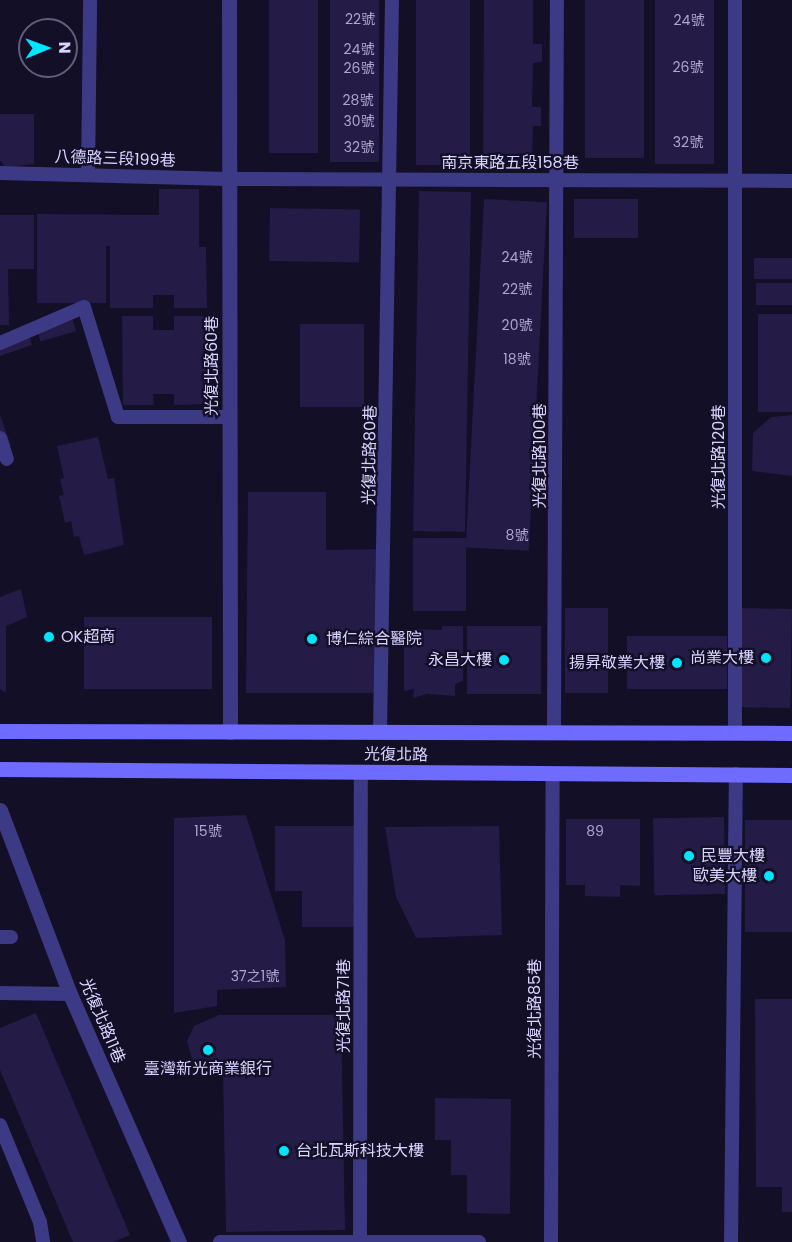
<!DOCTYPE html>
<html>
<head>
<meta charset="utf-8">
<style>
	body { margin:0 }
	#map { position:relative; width:792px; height:1242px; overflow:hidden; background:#130f26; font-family:Poppins,"Noto Sans TC",sans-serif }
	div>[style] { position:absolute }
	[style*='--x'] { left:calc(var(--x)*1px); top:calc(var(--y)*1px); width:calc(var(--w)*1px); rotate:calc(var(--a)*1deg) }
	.building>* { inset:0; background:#241b47; transform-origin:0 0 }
	.lane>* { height:14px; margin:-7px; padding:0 7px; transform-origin:7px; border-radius:7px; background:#3d3a85 }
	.street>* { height:15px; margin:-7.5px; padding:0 7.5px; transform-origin:7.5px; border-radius:7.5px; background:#3d3a85 }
	.secondary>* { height:15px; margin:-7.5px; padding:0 7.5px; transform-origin:7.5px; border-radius:7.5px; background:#6f6bff }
	.dots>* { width:16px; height:16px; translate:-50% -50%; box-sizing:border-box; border:3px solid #130f26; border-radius:50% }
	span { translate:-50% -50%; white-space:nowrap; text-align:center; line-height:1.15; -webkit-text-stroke:4.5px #130f26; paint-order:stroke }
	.number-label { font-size:14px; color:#aca6d1 }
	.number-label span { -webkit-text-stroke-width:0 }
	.street-label { font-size:16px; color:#d9d4ff }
	.poi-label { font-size:16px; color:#d9d4ff }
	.left { translate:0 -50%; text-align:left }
	.right { translate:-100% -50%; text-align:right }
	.north { position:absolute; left:18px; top:18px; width:60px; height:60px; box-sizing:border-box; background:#130f26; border:2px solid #625e7d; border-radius:50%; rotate:89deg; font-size:16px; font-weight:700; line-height:24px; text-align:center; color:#d9d4ff }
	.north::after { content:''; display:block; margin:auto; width:21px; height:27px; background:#00e5ff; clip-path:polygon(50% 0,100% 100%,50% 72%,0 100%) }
</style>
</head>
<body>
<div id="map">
	<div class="building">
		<div style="left:269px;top:0;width:49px;height:153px"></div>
		<div style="left:330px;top:0;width:49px;height:162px"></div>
		<div style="left:416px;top:0;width:54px;height:165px"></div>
		<div style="clip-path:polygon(484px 0,533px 0,533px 44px,542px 44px,542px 62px,533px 63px,532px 107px,541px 107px,541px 126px,533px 126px,532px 164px,483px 164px)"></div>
		<div style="left:585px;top:0;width:59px;height:158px"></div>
		<div style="left:655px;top:0;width:59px;height:164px"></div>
		<div style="clip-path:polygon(0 114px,34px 114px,34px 164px,5px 167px,0 160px)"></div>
		<div style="clip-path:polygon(159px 189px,199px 189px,199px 247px,206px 247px,207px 308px,174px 308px,174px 295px,153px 295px,153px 308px,110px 308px,110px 246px,106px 246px,106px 303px,37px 303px,37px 214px,159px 215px)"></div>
		<div style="left:419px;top:191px;width:52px;height:340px;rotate:1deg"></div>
		<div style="left:484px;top:199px;width:63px;height:349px;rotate:3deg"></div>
		<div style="left:574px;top:199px;width:64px;height:39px"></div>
		<div style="left:270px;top:208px;width:90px;height:53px;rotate:1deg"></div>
		<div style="clip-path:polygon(0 215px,34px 215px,34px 269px,8px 269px,9px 325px,0 325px)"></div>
		<div style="left:792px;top:258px;width:21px;height:38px;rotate:90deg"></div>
		<div style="left:792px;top:283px;width:22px;height:36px;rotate:90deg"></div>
		<div style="left:71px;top:314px;width:18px;height:37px;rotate:74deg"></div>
		<div style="left:758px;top:314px;width:34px;height:98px"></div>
		<div style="clip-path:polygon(122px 316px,153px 316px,153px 330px,174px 330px,174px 316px,207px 316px,208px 404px,174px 405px,174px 394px,153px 394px,154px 405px,123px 405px)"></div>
		<div style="left:300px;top:324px;width:64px;height:83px"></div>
		<div style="clip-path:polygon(27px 328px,32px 345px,0 356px,0 336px)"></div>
		<div style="clip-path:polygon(0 415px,11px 446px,0 450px)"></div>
		<div style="clip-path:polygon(792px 415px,792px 476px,752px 471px,753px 433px,771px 417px)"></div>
		<div style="clip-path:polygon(98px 437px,108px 479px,114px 478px,124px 545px,84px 555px,79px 536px,74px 537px,71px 521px,65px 523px,59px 496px,64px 495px,60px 479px,64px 478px,57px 446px)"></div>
		<div style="clip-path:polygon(248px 492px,326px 492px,326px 550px,380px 549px,376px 693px,246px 693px)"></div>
		<div style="left:413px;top:538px;width:53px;height:73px"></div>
		<div style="clip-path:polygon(21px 589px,27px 617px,6px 626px,6px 693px,0 689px,0 597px)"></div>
		<div style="left:565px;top:608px;width:43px;height:85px"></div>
		<div style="left:740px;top:608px;width:52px;height:99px;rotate:1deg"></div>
		<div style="left:84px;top:617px;width:128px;height:72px"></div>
		<div style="clip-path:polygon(442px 626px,463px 626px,463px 681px,455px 684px,455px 696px,427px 694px,413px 698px,414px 689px,404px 691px,404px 629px,442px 630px)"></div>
		<div style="left:467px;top:626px;width:74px;height:68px"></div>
		<div style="left:627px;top:636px;width:100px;height:53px"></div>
		<div style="clip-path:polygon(246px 815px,285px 940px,286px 987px,217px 990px,217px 1006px,174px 1013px,174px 818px)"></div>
		<div style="left:724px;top:817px;width:77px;height:71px;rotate:89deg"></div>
		<div style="clip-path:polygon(566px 819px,640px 819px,640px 886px,620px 885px,620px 897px,585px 896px,585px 885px,566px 885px)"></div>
		<div style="left:745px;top:820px;width:47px;height:112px"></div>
		<div style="clip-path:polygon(275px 826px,354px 826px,354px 927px,302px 927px,302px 891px,275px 891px)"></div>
		<div style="clip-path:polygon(499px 826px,502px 935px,416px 938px,396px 897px,385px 827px)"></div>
		<div style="clip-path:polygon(755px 999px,792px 999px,792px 1212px,782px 1212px,782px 1187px,756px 1187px)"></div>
		<div style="clip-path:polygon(36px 1013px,130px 1235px,113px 1242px,73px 1242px,0 1070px,0 1028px)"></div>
		<div style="clip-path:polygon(219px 1015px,341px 1015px,345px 1230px,226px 1232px,223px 1072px,192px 1059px,187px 1041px,194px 1026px)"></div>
		<div style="clip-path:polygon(435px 1098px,511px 1099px,510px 1214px,467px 1213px,467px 1175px,451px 1175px,451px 1140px,435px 1140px)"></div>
	</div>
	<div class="lane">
		<div style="--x:0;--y:173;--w:228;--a:1.5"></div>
		<div style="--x:228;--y:179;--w:564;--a:0.2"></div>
		<div style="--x:88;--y:174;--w:174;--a:-89.3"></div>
		<div style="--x:0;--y:343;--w:91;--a:-23.2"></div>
		<div style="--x:84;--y:307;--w:115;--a:72.8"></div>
		<div style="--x:118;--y:417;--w:112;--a:0"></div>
		<div style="--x:0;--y:438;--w:22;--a:72"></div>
		<div style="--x:380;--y:732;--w:732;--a:-89.06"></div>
		<div style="--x:554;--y:732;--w:732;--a:-89.77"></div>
		<div style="--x:735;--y:733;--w:733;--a:-90"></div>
		<div style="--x:0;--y:937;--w:11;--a:0"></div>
		<div style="--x:0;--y:993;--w:70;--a:0.8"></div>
		<div style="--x:0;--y:1125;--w:105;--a:67.6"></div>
		<div style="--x:40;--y:1222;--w:20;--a:81"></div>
		<div style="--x:360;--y:1241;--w:469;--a:-89.9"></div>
		<div style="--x:220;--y:1242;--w:259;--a:0"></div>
		<div style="--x:551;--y:1242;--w:467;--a:-89.8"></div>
		<div style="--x:731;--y:1242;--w:468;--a:-89.4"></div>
	</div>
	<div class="street">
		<div style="--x:229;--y:0;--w:732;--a:89.92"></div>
		<div style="--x:0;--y:810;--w:197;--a:69.2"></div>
		<div style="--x:70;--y:994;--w:271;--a:66.3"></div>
	</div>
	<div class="secondary">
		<div style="--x:0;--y:731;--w:792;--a:0.14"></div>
		<div style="--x:0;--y:769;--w:792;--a:0.43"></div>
	</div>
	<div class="dots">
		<div style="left:49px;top:637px;background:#00e5ff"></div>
		<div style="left:312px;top:639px;background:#00e5ff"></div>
		<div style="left:766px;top:658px;background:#00e5ff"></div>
		<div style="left:504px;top:660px;background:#00e5ff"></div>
		<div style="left:677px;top:663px;background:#00e5ff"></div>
		<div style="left:689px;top:856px;background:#00e5ff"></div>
		<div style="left:769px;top:876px;background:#00e5ff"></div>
		<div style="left:208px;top:1050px;background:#00e5ff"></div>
		<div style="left:284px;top:1151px;background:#00e5ff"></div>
	</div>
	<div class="number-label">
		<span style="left:360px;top:19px">22號</span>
		<span style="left:689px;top:20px">24號</span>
		<span style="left:359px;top:49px">24號</span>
		<span style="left:688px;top:67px">26號</span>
		<span style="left:359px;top:68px">26號</span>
		<span style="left:358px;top:100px">28號</span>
		<span style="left:359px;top:121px">30號</span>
		<span style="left:688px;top:142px">32號</span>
		<span style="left:359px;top:147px">32號</span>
		<span style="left:517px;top:257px">24號</span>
		<span style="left:517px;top:289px">22號</span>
		<span style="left:517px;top:325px">20號</span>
		<span style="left:517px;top:359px">18號</span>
		<span style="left:517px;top:535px">8號</span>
		<span style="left:208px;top:831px">15號</span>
		<span style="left:595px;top:831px">89</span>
		<span style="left:255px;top:976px">37之1號</span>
	</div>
	<div class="street-label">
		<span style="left:115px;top:159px;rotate:2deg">八德路三段199巷</span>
		<span style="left:510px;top:163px">南京東路五段158巷</span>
		<span style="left:212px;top:366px;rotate:-90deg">光復北路60巷</span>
		<span style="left:370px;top:455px;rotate:-89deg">光復北路80巷</span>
		<span style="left:540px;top:456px;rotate:-90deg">光復北路100巷</span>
		<span style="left:719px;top:457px;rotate:-90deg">光復北路120巷</span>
		<span style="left:396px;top:755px;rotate:1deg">光復北路</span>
		<span style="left:344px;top:1006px;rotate:-90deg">光復北路71巷</span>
		<span style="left:535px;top:1009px;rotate:-90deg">光復北路85巷</span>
		<span style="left:102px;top:1021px;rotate:67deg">光復北路11巷</span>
	</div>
	<div class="poi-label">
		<span class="left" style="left:61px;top:637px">OK超商</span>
		<span class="left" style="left:326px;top:639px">博仁綜合醫院</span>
		<span class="right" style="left:754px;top:658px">尚業大樓</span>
		<span class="right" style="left:492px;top:660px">永昌大樓</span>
		<span class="right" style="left:665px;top:663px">揚昇敬業大樓</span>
		<span class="left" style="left:701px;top:856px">民豐大樓</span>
		<span class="right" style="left:757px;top:876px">歐美大樓</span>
		<span style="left:208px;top:1069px">臺灣新光商業銀行</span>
		<span class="left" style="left:296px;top:1151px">台北瓦斯科技大樓</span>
	</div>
	<div class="north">N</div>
</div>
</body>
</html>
